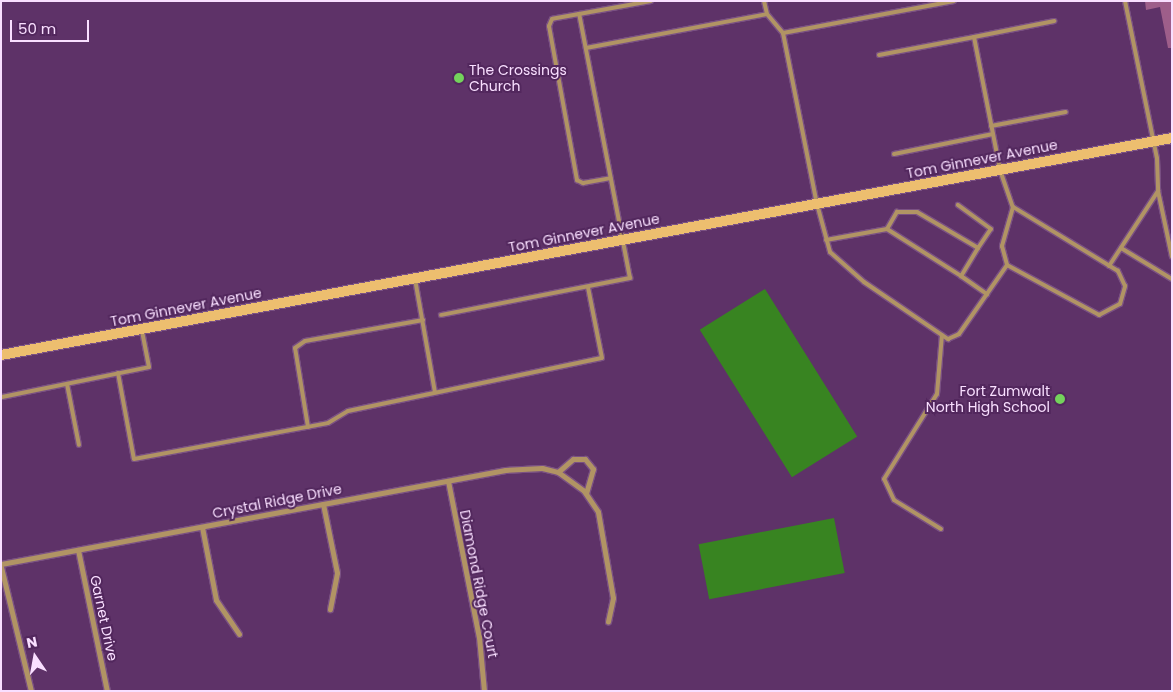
<!DOCTYPE html>
<html>
<head>
<meta charset="utf-8">
<style>
	body { margin:0 }
	#map { position:relative; width:1173px; height:692px; overflow:hidden; background:#5e3268; font-family:Poppins,sans-serif }
	div>[style] { position:absolute }
	[style*='--x'] { left:calc(var(--x)*1px); top:calc(var(--y)*1px); width:calc(var(--w)*1px); rotate:calc(var(--a)*1deg) }
	.green>* { inset:0; background:#388421; transform-origin:0 0 }
	.building>* { inset:0; background:#9e5e8a }
	.roads { filter:drop-shadow(1px 0 #7a5183) drop-shadow(-1px 0 #7a5183) drop-shadow(0 1px #7a5183) drop-shadow(0 -1px #7a5183) }
	.service>* { height:4px; margin:-2px; padding:0 2px; transform-origin:2px; border-radius:2px; background:#b19464 }
	.minor>* { height:5px; margin:-2.5px; padding:0 2.5px; transform-origin:2.5px; border-radius:2.5px; background:#b19464 }
	.secondary>* { height:10px; margin:-5px; padding:0 5px; transform-origin:5px; border-radius:5px; background:#edbe6f }
	.dots>* { width:14px; height:14px; translate:-50% -50%; box-sizing:border-box; border:2px solid #52275d; border-radius:50% }
	span { translate:-50% -50%; white-space:nowrap; text-align:center; line-height:1.15; -webkit-text-stroke:4px #52275d; paint-order:stroke }
	.poi-label { font-size:14px; color:#f9dfff }
	.left { translate:0 -50%; text-align:left }
	.right { translate:-100% -50%; text-align:right }
	.street-label { font-size:14px; color:#f9dfff }
	.frame { position:absolute; inset:0; border:2px solid #f9dfff; pointer-events:none }
	.north { position:absolute; left:10px; top:632px; width:50px; height:50px; -webkit-text-stroke:4px #52275d; paint-order:stroke; rotate:348deg; font-size:14px; font-weight:700; line-height:20px; text-align:center; color:#f9dfff }
	.north::after { content:''; display:block; margin:auto; width:18px; height:22px; background:#f9dfff; clip-path:polygon(50% 0,100% 100%,50% 72%,0 100%) }
	.scale { position:absolute; left:10px; top:20px; width:79px; height:22px; box-sizing:border-box; border:2px solid #f9dfff; border-top:0; padding-left:6px; font-size:15px; line-height:18px; white-space:nowrap; color:#f9dfff; -webkit-text-stroke:4px #52275d; paint-order:stroke }
</style>
</head>
<body>
<div id="map">
	<div class="green">
		<div style="left:765px;top:289px;width:174px;height:77px;rotate:58deg"></div>
		<div style="left:834px;top:518px;width:56px;height:138px;rotate:79deg"></div>
	</div>
	<div class="building">
		<div style="clip-path:polygon(1145px 1px,1172px 1px,1172px 48px,1168px 48px,1160px 7px,1146px 10px)"></div>
	</div>
	<div class="roads">
		<div class="service">
			<div style="--x:764;--y:1;--w:13;--a:77"></div>
			<div style="--x:767;--y:14;--w:25;--a:50"></div>
			<div style="--x:783;--y:33;--w:174;--a:-10.6"></div>
			<div style="--x:1125;--y:1;--w:160;--a:78.5"></div>
			<div style="--x:1157;--y:158;--w:33;--a:88"></div>
			<div style="--x:579;--y:14;--w:27;--a:170"></div>
			<div style="--x:552;--y:19;--w:8;--a:113"></div>
			<div style="--x:549;--y:26;--w:157;--a:79.7"></div>
			<div style="--x:577;--y:180;--w:7;--a:27"></div>
			<div style="--x:583;--y:183;--w:28;--a:-10"></div>
			<div style="--x:783;--y:33;--w:174;--a:78.8"></div>
			<div style="--x:817;--y:204;--w:50;--a:74.8"></div>
			<div style="--x:830;--y:252;--w:45;--a:41.4"></div>
			<div style="--x:864;--y:282;--w:102;--a:34.2"></div>
			<div style="--x:948;--y:339;--w:12;--a:-24"></div>
			<div style="--x:959;--y:334;--w:84;--a:-55.2"></div>
			<div style="--x:974;--y:37;--w:82;--a:-11.3"></div>
			<div style="--x:586;--y:48;--w:184;--a:-10.6"></div>
			<div style="--x:879;--y:55;--w:97;--a:-10.7"></div>
			<div style="--x:974;--y:37;--w:136;--a:78.9"></div>
			<div style="--x:1000;--y:170;--w:39;--a:71"></div>
			<div style="--x:1013;--y:207;--w:41;--a:105.8"></div>
			<div style="--x:1002;--y:246;--w:20;--a:75"></div>
			<div style="--x:1007;--y:265;--w:105;--a:28.5"></div>
			<div style="--x:1099;--y:315;--w:24;--a:-28"></div>
			<div style="--x:1120;--y:304;--w:19;--a:-74"></div>
			<div style="--x:1125;--y:286;--w:17;--a:-115"></div>
			<div style="--x:1118;--y:271;--w:123;--a:-148.6"></div>
			<div style="--x:991;--y:126;--w:76;--a:-10.6"></div>
			<div style="--x:894;--y:154;--w:101;--a:-11.4"></div>
			<div style="--x:887;--y:229;--w:88;--a:32.4"></div>
			<div style="--x:826;--y:240;--w:62;--a:-10.2"></div>
			<div style="--x:887;--y:229;--w:20;--a:-60"></div>
			<div style="--x:897;--y:212;--w:20;--a:0"></div>
			<div style="--x:917;--y:212;--w:71;--a:30.5"></div>
			<div style="--x:978;--y:248;--w:23;--a:-56"></div>
			<div style="--x:991;--y:229;--w:41;--a:-144"></div>
			<div style="--x:978;--y:248;--w:33;--a:121"></div>
			<div style="--x:961;--y:276;--w:32;--a:35"></div>
			<div style="--x:1121;--y:248;--w:60;--a:31.3"></div>
			<div style="--x:1109;--y:266;--w:90;--a:-56.8"></div>
			<div style="--x:1158;--y:191;--w:67;--a:78"></div>
			<div style="--x:415;--y:279;--w:115;--a:80"></div>
			<div style="--x:441;--y:315;--w:193;--a:-11.1"></div>
			<div style="--x:630;--y:278;--w:269;--a:-100.9"></div>
			<div style="--x:579;--y:14;--w:73;--a:-10.2"></div>
			<div style="--x:118;--y:373;--w:87;--a:79.5"></div>
			<div style="--x:134;--y:459;--w:197;--a:-10.5"></div>
			<div style="--x:328;--y:423;--w:23;--a:-31"></div>
			<div style="--x:348;--y:411;--w:259;--a:-11.8"></div>
			<div style="--x:602;--y:358;--w:72;--a:-101.2"></div>
			<div style="--x:67;--y:384;--w:62;--a:78.9"></div>
			<div style="--x:2;--y:397;--w:150;--a:-11.5"></div>
			<div style="--x:149;--y:367;--w:38;--a:-101"></div>
			<div style="--x:308;--y:427;--w:80;--a:-99.3"></div>
			<div style="--x:295;--y:348;--w:12;--a:-35"></div>
			<div style="--x:305;--y:341;--w:120;--a:-10.1"></div>
			<div style="--x:941;--y:529;--w:55;--a:-148.3"></div>
			<div style="--x:894;--y:500;--w:23;--a:-115"></div>
			<div style="--x:884;--y:479;--w:100;--a:-58.1"></div>
			<div style="--x:937;--y:394;--w:59;--a:-85.2"></div>
		</div>
		<div class="minor">
			<div style="--x:558;--y:472;--w:20;--a:-41"></div>
			<div style="--x:573;--y:459;--w:12;--a:0"></div>
			<div style="--x:585;--y:459;--w:13;--a:51"></div>
			<div style="--x:593;--y:469;--w:25;--a:106"></div>
			<div style="--x:448;--y:481;--w:159;--a:78.8"></div>
			<div style="--x:479;--y:637;--w:54;--a:84.7"></div>
			<div style="--x:323;--y:504;--w:70;--a:78.5"></div>
			<div style="--x:337;--y:573;--w:37;--a:101"></div>
			<div style="--x:202;--y:527;--w:74;--a:79.1"></div>
			<div style="--x:216;--y:600;--w:41;--a:55.9"></div>
			<div style="--x:78;--y:550;--w:144;--a:78.4"></div>
			<div style="--x:1;--y:564;--w:513;--a:-10.56"></div>
			<div style="--x:505;--y:470;--w:37;--a:-3"></div>
			<div style="--x:542;--y:468;--w:16;--a:14"></div>
			<div style="--x:558;--y:472;--w:32;--a:36"></div>
			<div style="--x:584;--y:491;--w:25;--a:56"></div>
			<div style="--x:598;--y:512;--w:87;--a:80.1"></div>
			<div style="--x:613;--y:598;--w:24;--a:102"></div>
			<div style="--x:1;--y:567;--w:128;--a:76.4"></div>
		</div>
		<div class="secondary">
			<div style="--x:1;--y:355;--w:1191;--a:-10.5"></div>
		</div>
	</div>
	<div class="dots">
		<div style="left:459px;top:78px;background:#74d25c"></div>
		<div style="left:1060px;top:399px;background:#74d25c"></div>
	</div>
	<div class="poi-label">
		<span class="left" style="left:469px;top:78px">The Crossings<br>Church</span>
		<span class="right" style="left:1050px;top:399px">Fort Zumwalt<br>North High School</span>
	</div>
	<div class="street-label">
		<span style="left:982px;top:159px;rotate:-11deg">Tom Ginnever Avenue</span>
		<span style="left:584px;top:233px;rotate:-11deg">Tom Ginnever Avenue</span>
		<span style="left:186px;top:307px;rotate:-11deg">Tom Ginnever Avenue</span>
		<span style="left:277px;top:501px;rotate:-11deg">Crystal Ridge Drive</span>
		<span style="left:479px;top:584px;rotate:79deg">Diamond Ridge Court</span>
		<span style="left:104px;top:618px;rotate:78deg">Garnet Drive</span>
	</div>
	<div class="frame"></div>
	<div class="north">N</div>
	<div class="scale">50 m</div>
</div>
</body>
</html>
